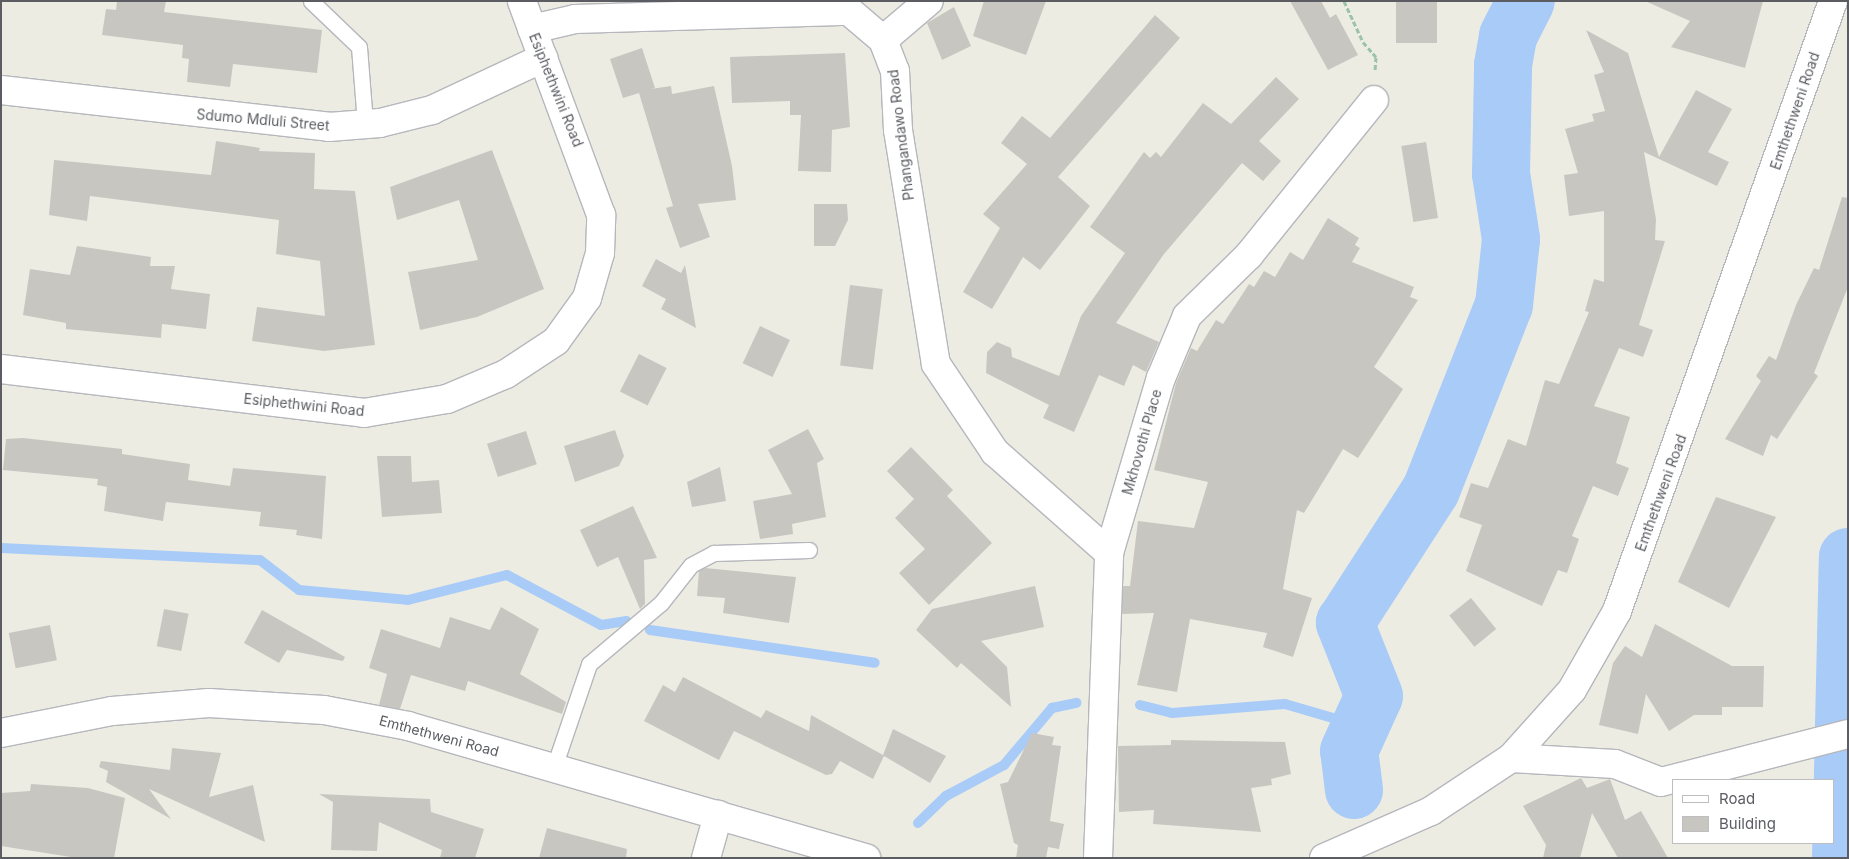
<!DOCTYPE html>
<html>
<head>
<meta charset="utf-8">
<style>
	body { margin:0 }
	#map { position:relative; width:1849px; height:859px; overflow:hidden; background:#edece3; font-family:Inter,sans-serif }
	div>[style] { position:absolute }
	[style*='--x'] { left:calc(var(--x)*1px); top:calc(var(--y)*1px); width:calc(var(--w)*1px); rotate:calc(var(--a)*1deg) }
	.stream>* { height:10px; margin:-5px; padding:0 5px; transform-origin:5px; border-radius:5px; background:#a8cbf8 }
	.river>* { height:58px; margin:-29px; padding:0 29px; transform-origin:29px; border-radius:29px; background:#a8cbf8 }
	.building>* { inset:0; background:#c8c6c0; transform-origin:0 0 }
	.path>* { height:3px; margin-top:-1.5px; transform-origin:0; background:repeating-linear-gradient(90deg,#9bc2ab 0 5px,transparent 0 7.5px) }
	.roads { filter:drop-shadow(1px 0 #b5b7bc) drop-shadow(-1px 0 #b5b7bc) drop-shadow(0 1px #b5b7bc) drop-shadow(0 -1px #b5b7bc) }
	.service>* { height:15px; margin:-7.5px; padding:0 7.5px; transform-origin:7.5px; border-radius:7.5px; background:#fff }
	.minor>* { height:28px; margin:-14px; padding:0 14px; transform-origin:14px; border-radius:14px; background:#fff }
	.tertiary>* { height:28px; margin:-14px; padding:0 14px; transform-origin:14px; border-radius:14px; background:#fff }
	span { translate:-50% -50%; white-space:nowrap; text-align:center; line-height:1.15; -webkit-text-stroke:4px #fff; paint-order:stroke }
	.street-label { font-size:14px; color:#5b5d62 }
	.frame { position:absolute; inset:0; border:2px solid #5b5d62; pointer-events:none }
	.legend { position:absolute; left:1672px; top:779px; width:162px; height:65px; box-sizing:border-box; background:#fff; border:1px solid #bdbec0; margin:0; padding:6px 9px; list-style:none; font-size:15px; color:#5b5d62 }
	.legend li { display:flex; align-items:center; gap:10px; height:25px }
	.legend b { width:25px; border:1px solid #bdbec0 }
</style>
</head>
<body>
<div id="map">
	<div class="stream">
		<div style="--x:1;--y:548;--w:259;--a:2.7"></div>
		<div style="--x:260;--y:560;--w:49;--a:37.6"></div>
		<div style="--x:299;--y:590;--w:109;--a:5.2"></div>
		<div style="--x:408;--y:600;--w:102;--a:-14.2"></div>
		<div style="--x:507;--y:575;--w:106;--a:28"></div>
		<div style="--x:601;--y:625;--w:26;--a:-9"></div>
		<div style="--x:650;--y:630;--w:227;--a:8.3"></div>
		<div style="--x:1140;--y:705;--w:33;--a:14"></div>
		<div style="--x:1172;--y:713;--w:113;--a:-4.6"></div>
		<div style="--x:1285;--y:704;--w:78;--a:16.3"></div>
		<div style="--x:918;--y:823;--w:39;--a:-44"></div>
		<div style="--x:946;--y:796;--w:66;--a:-28.1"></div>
		<div style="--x:1004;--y:765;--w:75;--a:-49.9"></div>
		<div style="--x:1052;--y:708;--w:25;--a:-12"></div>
	</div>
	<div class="river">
		<div style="--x:1354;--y:790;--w:39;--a:-97"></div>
		<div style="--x:1349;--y:751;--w:60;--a:-65.6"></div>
		<div style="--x:1374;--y:696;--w:79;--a:-111.7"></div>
		<div style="--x:1345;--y:623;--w:158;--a:-57.1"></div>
		<div style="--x:1431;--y:490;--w:199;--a:-68.5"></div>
		<div style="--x:1504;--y:305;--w:66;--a:-83.9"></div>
		<div style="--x:1511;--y:239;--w:66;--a:-98.7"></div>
		<div style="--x:1501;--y:174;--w:109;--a:-88.9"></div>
		<div style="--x:1503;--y:65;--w:29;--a:-80"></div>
		<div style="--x:1508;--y:36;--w:39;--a:-63"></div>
		<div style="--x:1841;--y:858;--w:301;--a:-88.7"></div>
	</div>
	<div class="building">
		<div style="clip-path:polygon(117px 1px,166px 1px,164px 12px,322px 30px,317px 73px,233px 64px,230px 87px,187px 82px,189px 59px,182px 58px,183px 45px,102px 35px,106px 9px,116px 10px)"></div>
		<div style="clip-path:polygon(984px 1px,1046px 1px,1026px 55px,973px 36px)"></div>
		<div style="clip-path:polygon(1290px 1px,1321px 1px,1330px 18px,1336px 14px,1358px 55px,1328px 70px)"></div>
		<div style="left:1396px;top:1px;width:41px;height:42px"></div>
		<div style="clip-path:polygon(1645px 1px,1763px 1px,1745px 68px,1671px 47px,1690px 21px)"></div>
		<div style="clip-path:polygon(954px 7px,971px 46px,942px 60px,927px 23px)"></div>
		<div style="clip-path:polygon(1155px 15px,1180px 38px,1058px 177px,1090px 206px,1040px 270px,1023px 257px,992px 309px,963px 292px,1000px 228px,983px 214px,1027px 164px,1001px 143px,1022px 116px,1050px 138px)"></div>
		<div style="clip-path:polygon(1586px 30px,1628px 53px,1659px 157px,1696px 90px,1732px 109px,1708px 152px,1729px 162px,1717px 186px,1644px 152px,1656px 219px,1655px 240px,1665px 241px,1639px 325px,1653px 330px,1643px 357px,1619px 348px,1594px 406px,1630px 417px,1616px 463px,1629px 468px,1618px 496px,1593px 486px,1572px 536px,1579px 539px,1567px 573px,1558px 570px,1542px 606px,1466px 571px,1482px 525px,1459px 517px,1471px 483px,1488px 488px,1508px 439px,1526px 446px,1545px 380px,1559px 384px,1589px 312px,1585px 311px,1594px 279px,1604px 282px,1604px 211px,1569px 216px,1564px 175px,1578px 173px,1565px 129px,1594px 121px,1592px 114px,1605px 111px,1594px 75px,1604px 72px)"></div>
		<div style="clip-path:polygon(642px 48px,655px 88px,651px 89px,671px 86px,672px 94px,714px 86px,732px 166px,736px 200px,698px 204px,710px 237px,680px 248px,666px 208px,673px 206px,639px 93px,623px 98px,610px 59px)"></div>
		<div style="clip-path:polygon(845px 53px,850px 127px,832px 130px,831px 172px,798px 171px,801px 115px,790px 115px,790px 101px,732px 103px,730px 57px)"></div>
		<div style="clip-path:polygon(1276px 77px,1299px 99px,1259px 141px,1281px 161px,1263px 181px,1242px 163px,1164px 254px,1116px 323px,1159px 342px,1146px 372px,1133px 365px,1124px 386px,1099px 375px,1074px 432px,1043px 418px,1049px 405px,986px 373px,987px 352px,997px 342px,1011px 348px,1012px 357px,1059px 376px,1081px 316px,1125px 253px,1090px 227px,1144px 152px,1150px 158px,1156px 152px,1161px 157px,1203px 103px,1231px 124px)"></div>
		<div style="clip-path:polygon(216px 141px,260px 148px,259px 151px,315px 153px,314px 189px,355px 191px,375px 345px,324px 351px,252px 341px,257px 307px,325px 316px,320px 261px,276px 254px,279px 220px,90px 196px,87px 221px,49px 215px,54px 160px,211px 175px)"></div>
		<div style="left:1426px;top:142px;width:77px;height:25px;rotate:81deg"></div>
		<div style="clip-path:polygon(492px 150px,544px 289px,477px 317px,420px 330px,408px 272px,478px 260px,459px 200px,397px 220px,390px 187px)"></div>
		<div style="clip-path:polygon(1842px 197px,1848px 198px,1848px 287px,1814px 373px,1818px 376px,1777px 439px,1771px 435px,1763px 456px,1725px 439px,1761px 381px,1756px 376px,1769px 356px,1776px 360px,1796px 305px,1814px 268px,1819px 270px)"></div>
		<div style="clip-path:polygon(814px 204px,847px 204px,848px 220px,835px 246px,814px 246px)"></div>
		<div style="clip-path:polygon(1328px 218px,1359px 238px,1355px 245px,1360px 248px,1352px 262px,1414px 287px,1410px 297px,1418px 300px,1374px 367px,1403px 389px,1358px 458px,1343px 449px,1304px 513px,1297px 510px,1283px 589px,1312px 598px,1293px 657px,1263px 647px,1267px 633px,1190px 619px,1177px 692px,1137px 685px,1154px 613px,1122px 614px,1123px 586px,1130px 586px,1138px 521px,1194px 528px,1208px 482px,1154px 470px,1176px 383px,1191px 348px,1197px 351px,1216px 320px,1223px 324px,1249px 284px,1254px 287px,1264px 271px,1275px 277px,1290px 252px,1303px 260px)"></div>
		<div style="clip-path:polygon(77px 246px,151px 257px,150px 266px,175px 266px,171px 289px,210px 294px,206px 329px,162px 324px,161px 338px,66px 329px,66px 323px,23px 315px,30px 269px,70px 275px)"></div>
		<div style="clip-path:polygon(656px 259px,681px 273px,685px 265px,696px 328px,661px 309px,666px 299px,642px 286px)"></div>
		<div style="left:850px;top:285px;width:33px;height:81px;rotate:7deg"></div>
		<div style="left:760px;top:326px;width:33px;height:41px;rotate:25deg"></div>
		<div style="left:639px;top:354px;width:31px;height:42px;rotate:27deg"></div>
		<div style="clip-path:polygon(808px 429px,824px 459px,817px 463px,826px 517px,792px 524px,793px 534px,760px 539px,753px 501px,792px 494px,768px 450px)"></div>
		<div style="clip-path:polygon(615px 430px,624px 456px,619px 466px,575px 482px,564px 446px)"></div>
		<div style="left:526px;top:431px;width:35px;height:41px;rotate:72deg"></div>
		<div style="clip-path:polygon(23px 438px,122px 449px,122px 454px,190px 464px,188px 480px,230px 486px,233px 468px,326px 476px,322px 539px,296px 535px,297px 530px,259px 526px,261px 512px,166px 502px,163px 521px,104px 511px,107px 487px,97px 485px,98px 479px,3px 470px,6px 439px)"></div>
		<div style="clip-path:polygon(911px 447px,953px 490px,947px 496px,992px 543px,929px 605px,899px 573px,925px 549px,895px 518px,914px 499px,887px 471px)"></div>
		<div style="clip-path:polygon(377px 456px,411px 456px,412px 482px,439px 480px,442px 513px,382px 517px)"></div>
		<div style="clip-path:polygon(720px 467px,726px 501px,692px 507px,687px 482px)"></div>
		<div style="clip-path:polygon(1716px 497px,1776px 517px,1729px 608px,1678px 582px)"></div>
		<div style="clip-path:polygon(633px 506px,657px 558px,644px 560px,645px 604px,640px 609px,618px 557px,597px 567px,580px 530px)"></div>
		<div style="clip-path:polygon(705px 568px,796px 577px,789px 623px,723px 613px,725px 598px,697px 596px,699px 571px)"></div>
		<div style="clip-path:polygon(1035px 586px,1044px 627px,981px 641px,1007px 667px,1011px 707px,961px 663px,957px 668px,916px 630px,932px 609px)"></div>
		<div style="left:1471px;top:598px;width:40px;height:28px;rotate:51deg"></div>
		<div style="clip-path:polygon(501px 607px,539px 629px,520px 674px,566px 702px,562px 714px,468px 681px,465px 691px,411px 675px,400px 709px,379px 705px,387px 674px,369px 668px,381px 629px,440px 648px,450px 617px,490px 630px)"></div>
		<div style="left:164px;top:609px;width:25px;height:38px;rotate:11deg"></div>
		<div style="clip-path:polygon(262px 610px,345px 657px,343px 661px,287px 650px,279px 663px,244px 643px)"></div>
		<div style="clip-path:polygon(1655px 624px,1732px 666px,1764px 666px,1763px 707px,1722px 707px,1722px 715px,1694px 715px,1669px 731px,1646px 694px,1638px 734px,1599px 725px,1613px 663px,1625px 646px,1642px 657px)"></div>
		<div style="left:50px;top:625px;width:36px;height:42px;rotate:79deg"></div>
		<div style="clip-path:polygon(683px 677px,761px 718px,766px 710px,809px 731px,811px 715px,883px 755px,893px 729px,946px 756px,930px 783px,884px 756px,873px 779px,840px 761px,832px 774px,826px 775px,734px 731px,719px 760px,644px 721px,663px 685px,675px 692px)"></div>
		<div style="clip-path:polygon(1032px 733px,1054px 737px,1052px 745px,1061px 746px,1050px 821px,1064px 824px,1059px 849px,1048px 847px,1046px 858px,1016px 858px,1018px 845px,1014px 843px,1000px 784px,1008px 782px)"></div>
		<div style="clip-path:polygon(1171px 740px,1285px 742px,1291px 774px,1271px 779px,1272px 785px,1251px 788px,1261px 832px,1153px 824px,1154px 810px,1119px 812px,1118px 746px,1171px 745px)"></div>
		<div style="clip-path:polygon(172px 748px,221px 753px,209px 797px,253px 785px,265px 842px,149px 789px,171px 819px,106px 782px,108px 771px,99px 767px,101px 761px,170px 770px)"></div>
		<div style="clip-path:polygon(1581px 778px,1587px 788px,1610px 779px,1625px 820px,1641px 811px,1668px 858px,1618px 858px,1592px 813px,1580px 858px,1543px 858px,1546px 845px,1523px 806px)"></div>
		<div style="clip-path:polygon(31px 784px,88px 788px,125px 798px,114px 858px,77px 858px,1px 846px,1px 793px,30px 791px)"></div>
		<div style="clip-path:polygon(319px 794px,430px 799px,431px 812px,484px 829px,475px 858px,440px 858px,442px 850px,379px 822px,377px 851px,331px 850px,333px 802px)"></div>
		<div style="clip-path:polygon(547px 828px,627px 849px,626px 858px,539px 858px)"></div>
	</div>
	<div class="path">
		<div style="--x:1344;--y:1;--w:45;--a:65.1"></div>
		<div style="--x:1363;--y:42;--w:20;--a:49"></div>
		<div style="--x:1376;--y:57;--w:14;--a:94"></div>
	</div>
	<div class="roads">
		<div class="service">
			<div style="--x:311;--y:1;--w:66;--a:43.8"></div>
			<div style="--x:359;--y:47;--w:77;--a:85.5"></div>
			<div style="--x:554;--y:767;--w:109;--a:-71.2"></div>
			<div style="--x:589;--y:664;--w:94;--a:-40.3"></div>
			<div style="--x:661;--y:603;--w:48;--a:-51.7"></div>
			<div style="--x:691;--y:565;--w:26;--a:-28"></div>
			<div style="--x:714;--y:553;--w:95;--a:-1.8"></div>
		</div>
		<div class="minor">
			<div style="--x:532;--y:29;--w:44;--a:-13.1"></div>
			<div style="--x:575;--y:19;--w:274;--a:-1.7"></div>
			<div style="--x:849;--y:11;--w:45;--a:40.5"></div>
			<div style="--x:883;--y:40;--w:33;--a:69"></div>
			<div style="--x:895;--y:71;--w:59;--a:87.1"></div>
			<div style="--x:898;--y:130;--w:237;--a:80.8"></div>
			<div style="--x:936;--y:364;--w:106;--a:56.2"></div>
			<div style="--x:995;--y:452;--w:152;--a:41.5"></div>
			<div style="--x:883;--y:40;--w:60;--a:-40.3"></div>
			<div style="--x:1;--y:90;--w:330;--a:6.4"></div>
			<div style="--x:329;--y:127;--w:51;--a:-4.5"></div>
			<div style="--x:380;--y:123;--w:54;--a:-14"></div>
			<div style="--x:432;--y:110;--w:123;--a:-25.1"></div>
			<div style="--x:1;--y:369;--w:366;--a:6.9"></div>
			<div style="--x:364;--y:413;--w:84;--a:-9.6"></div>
			<div style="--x:447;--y:399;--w:64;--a:-23"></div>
			<div style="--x:506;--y:374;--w:60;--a:-33.4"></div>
			<div style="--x:556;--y:341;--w:53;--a:-54.2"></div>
			<div style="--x:587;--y:298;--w:47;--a:-73.9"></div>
			<div style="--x:600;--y:253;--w:38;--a:-88"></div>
			<div style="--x:601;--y:215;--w:228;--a:-110.3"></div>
			<div style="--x:1511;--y:758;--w:104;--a:3.3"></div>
			<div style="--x:1615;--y:764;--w:49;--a:21.4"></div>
			<div style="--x:1661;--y:782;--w:193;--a:-14.4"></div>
			<div style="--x:706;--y:858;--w:45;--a:-74.4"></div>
			<div style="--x:1098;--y:858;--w:305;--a:-87.9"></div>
			<div style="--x:1109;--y:553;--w:183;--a:-73.5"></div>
			<div style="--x:1161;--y:378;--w:67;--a:-67.2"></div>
			<div style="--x:1187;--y:316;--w:87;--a:-44.5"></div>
			<div style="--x:1249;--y:255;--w:199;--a:-51.1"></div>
		</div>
		<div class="tertiary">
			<div style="--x:1;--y:733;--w:113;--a:-11.2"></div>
			<div style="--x:112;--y:711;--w:97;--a:-4.7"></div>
			<div style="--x:209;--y:703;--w:115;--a:3.5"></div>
			<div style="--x:324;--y:710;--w:86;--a:10.8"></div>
			<div style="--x:408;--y:726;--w:477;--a:16.1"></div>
			<div style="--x:1324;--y:858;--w:117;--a:-23.7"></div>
			<div style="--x:1431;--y:811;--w:96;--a:-33.5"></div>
			<div style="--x:1511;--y:758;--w:91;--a:-48.1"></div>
			<div style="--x:1572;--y:690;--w:91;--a:-60.3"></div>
			<div style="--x:1617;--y:611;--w:647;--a:-70.5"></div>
		</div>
	</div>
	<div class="street-label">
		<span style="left:556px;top:90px;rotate:68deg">Esiphethwini Road</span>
		<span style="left:1795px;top:111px;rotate:-71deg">Emthethweni Road</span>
		<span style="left:263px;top:120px;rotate:5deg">Sdumo Mdluli Street</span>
		<span style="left:901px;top:135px;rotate:-97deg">Phangandawo Road</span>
		<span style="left:304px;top:405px;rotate:6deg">Esiphethwini Road</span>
		<span style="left:1142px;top:442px;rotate:-74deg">Mkhovothi Place</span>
		<span style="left:1661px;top:493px;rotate:-70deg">Emthethweni Road</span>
		<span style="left:439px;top:736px;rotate:15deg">Emthethweni Road</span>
	</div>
	<div class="frame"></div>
	<ul class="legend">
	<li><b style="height:6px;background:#fff"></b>Road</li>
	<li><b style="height:14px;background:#c8c6c0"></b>Building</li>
	</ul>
</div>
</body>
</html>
